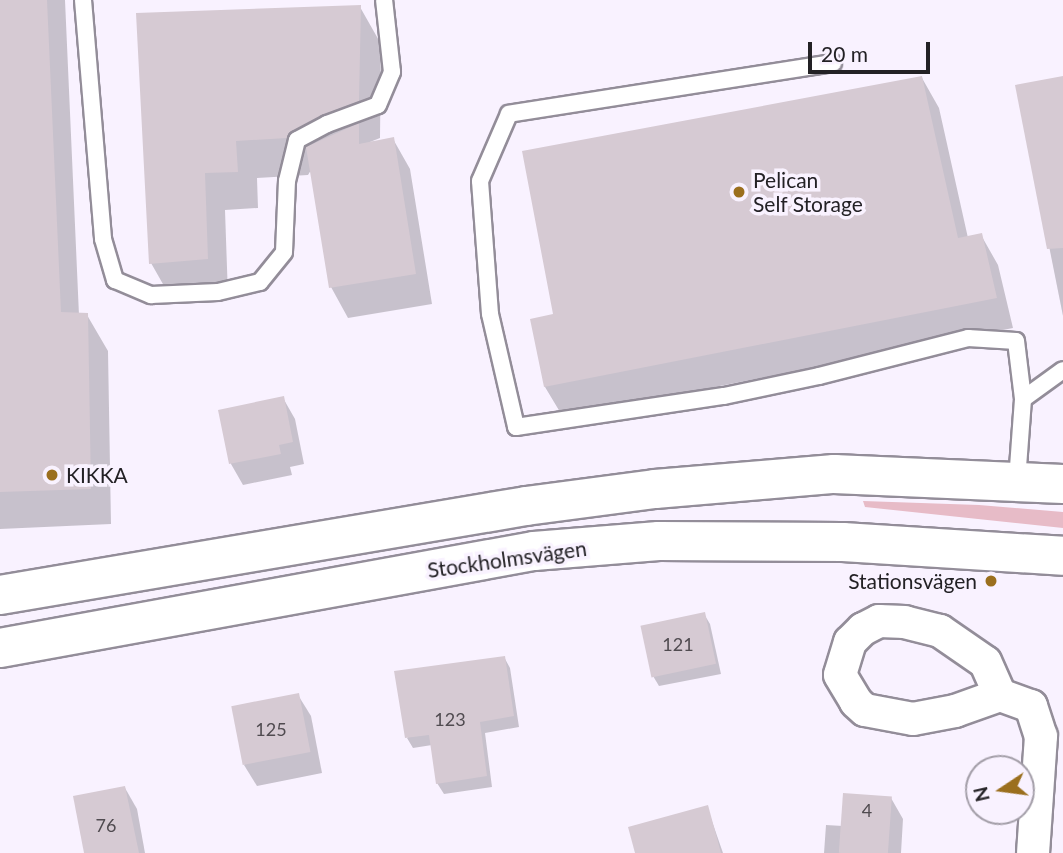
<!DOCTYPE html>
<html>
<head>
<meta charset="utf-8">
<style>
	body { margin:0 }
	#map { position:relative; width:1063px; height:853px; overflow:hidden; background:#f9f2ff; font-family:Lato,sans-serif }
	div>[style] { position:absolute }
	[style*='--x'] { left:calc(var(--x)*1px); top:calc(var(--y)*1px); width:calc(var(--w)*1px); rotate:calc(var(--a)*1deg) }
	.green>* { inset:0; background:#e7bbc7 }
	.shadow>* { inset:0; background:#0003 }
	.building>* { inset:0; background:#d6cad3; transform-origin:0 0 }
	.roads { filter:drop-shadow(2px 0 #938d99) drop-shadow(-2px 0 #938d99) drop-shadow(0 2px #938d99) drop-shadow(0 -2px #938d99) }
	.service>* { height:16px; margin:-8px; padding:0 8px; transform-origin:8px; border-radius:8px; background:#fff }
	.minor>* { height:32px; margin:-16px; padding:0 16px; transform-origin:16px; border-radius:16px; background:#fff }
	.secondary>* { height:38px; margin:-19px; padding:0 19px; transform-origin:19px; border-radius:19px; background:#fff }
	.dots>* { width:19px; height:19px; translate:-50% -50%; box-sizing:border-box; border:4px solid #f9f2ff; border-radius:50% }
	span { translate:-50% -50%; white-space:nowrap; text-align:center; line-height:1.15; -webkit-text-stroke:7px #f9f2ff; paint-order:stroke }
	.number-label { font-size:18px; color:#504b50 }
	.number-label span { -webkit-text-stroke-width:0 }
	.poi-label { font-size:21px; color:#232125 }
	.left { translate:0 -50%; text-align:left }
	.right { translate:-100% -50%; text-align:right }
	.street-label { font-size:21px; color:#232125 }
	.north { position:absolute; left:965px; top:755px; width:70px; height:70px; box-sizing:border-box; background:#f9f2ff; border:2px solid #a39ea8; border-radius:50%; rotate:257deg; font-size:19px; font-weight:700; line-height:28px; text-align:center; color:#232125 }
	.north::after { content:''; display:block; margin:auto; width:24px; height:32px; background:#9b6f1e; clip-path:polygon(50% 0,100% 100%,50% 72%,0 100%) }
	.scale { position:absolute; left:808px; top:42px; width:122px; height:32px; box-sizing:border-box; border:4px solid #232125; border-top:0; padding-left:9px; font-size:21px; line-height:24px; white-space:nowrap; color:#232125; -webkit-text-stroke:5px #f9f2ff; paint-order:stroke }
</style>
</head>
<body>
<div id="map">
	<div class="green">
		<div style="clip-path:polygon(863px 501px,979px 505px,1063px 512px,1063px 528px,865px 507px)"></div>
	</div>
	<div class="shadow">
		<div style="clip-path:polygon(0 0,65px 0,79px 315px,87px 315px,108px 351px,111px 524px,0 529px)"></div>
		<div style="clip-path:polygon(360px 7px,381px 44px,380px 138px,370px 142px,393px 139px,410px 169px,432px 304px,348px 318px,331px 287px,311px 170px,308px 175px,257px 178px,258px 208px,225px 210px,228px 296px,172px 300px,151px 263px,138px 15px)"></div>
		<div style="clip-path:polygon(1063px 77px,1063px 316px,1017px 86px)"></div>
		<div style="clip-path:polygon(922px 78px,939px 108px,968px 238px,981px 235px,998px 265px,1013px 328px,563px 417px,545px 387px,532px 320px,555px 315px)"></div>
		<div style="clip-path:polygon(283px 398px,295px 419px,304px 464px,290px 467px,292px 475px,243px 485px,231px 464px,220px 411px)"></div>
		<div style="clip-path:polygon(704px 614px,710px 624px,721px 674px,659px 686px,653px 676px)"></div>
		<div style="clip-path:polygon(504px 657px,510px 668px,519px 727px,485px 733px,492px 787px,444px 794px,437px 783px,432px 745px,413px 748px,407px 738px)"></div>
		<div style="clip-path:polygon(298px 695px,311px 716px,322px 773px,257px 786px,244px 765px)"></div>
		<div style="clip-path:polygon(125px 788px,137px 809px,145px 853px,85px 853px)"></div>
		<div style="clip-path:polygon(891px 798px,903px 819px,901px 853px,824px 853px,826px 825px,843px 826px)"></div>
		<div style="clip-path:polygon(707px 807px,723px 853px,637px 853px)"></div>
	</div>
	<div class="building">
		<div style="clip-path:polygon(0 0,47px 0,61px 312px,88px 313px,91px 489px,0 492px)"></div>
		<div style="clip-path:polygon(361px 5px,359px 101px,322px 115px,292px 131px,287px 138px,236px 141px,238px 172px,205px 173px,208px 259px,149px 264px,136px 13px)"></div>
		<div style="clip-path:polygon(922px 76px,958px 238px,982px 233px,997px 298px,544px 387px,530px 319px,553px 314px,522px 151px)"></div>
		<div style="clip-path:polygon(1063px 76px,1063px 248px,1047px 249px,1015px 85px)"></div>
		<div style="clip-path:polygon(359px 123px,359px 144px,394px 137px,416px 274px,329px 288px,306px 147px)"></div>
		<div style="clip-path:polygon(284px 396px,293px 442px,279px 445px,281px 454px,229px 464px,218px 410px)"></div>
		<div style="left:705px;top:612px;width:53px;height:66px;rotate:78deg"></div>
		<div style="clip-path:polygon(505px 656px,514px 716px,480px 722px,487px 776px,436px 784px,429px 735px,405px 738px,394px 671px)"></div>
		<div style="left:299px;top:693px;width:60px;height:69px;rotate:79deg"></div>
		<div style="clip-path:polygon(125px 786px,139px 853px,84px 853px,73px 796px)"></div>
		<div style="left:843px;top:793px;width:49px;height:60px;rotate:4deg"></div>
		<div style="clip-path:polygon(708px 805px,721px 853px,635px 853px,628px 827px)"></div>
	</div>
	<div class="roads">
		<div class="service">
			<div style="--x:83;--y:0;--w:240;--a:85.2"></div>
			<div style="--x:103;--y:239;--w:43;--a:73.7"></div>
			<div style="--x:115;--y:280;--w:39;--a:23"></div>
			<div style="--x:151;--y:295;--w:67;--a:-2.6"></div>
			<div style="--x:218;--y:292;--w:43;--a:-13.4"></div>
			<div style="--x:260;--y:282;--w:38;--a:-51"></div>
			<div style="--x:284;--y:252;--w:71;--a:-87.6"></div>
			<div style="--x:287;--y:181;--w:42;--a:-76.3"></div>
			<div style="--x:297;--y:140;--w:34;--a:-28"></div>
			<div style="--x:327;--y:124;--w:54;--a:-20.4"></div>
			<div style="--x:378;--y:105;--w:36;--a:-67"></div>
			<div style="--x:392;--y:72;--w:72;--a:-96.3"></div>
			<div style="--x:833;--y:63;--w:328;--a:171.1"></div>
			<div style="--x:509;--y:114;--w:73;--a:113.4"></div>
			<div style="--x:480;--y:181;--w:133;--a:85.7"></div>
			<div style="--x:490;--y:314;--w:116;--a:77"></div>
			<div style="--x:516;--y:427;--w:210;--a:-8.5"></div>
			<div style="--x:724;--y:396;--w:97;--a:-11.9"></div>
			<div style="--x:819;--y:376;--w:154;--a:-14.3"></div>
			<div style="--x:968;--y:338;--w:48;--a:3.6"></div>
			<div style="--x:1016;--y:341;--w:58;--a:83.1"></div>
			<div style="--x:1017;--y:481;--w:82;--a:-85.8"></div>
			<div style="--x:1023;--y:399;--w:49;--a:-35.9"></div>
		</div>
		<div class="minor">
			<div style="--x:1000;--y:695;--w:36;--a:-114"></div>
			<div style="--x:985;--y:662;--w:55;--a:-145.4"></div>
			<div style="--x:940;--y:631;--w:36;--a:-166"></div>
			<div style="--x:905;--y:622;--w:26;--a:-178"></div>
			<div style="--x:879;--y:621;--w:18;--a:153"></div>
			<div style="--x:863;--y:629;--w:18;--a:135"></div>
			<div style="--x:850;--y:642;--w:34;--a:107"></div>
			<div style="--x:840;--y:675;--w:31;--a:59"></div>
			<div style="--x:856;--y:702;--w:12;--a:42"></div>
			<div style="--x:865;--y:710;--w:49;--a:10.6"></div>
			<div style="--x:913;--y:719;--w:43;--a:-10.8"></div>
			<div style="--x:955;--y:711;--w:48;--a:-19.6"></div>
			<div style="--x:1000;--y:695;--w:33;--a:20"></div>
			<div style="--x:1031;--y:706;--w:32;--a:72"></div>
			<div style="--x:1041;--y:736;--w:117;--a:93.9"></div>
		</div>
		<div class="secondary">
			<div style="--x:0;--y:595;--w:533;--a:-9.6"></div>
			<div style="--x:526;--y:506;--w:130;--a:-7.5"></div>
			<div style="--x:655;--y:489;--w:180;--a:-4.8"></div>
			<div style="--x:834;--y:474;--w:229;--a:2.5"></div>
			<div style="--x:0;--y:648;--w:543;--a:-10.3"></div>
			<div style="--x:534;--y:551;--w:125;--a:-4.6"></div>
			<div style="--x:659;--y:541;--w:184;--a:0.3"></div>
			<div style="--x:843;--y:542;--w:220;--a:3.6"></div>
		</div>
	</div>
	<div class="dots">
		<div style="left:739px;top:192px;background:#9b6f1e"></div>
		<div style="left:52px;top:475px;background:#9b6f1e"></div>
		<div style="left:991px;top:581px;background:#9b6f1e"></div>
	</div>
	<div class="number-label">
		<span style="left:678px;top:644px">121</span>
		<span style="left:450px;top:719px">123</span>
		<span style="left:271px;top:729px">125</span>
		<span style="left:867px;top:810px">4</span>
		<span style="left:106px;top:825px">76</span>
	</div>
	<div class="poi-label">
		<span class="left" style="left:753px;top:192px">Pelican<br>Self Storage</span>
		<span class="left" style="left:66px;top:475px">KIKKA</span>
		<span class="right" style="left:977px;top:581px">Stationsvägen</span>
	</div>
	<div class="street-label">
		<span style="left:507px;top:559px;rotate:-8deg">Stockholmsvägen</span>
	</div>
	<div class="north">N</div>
	<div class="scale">20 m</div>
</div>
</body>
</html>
